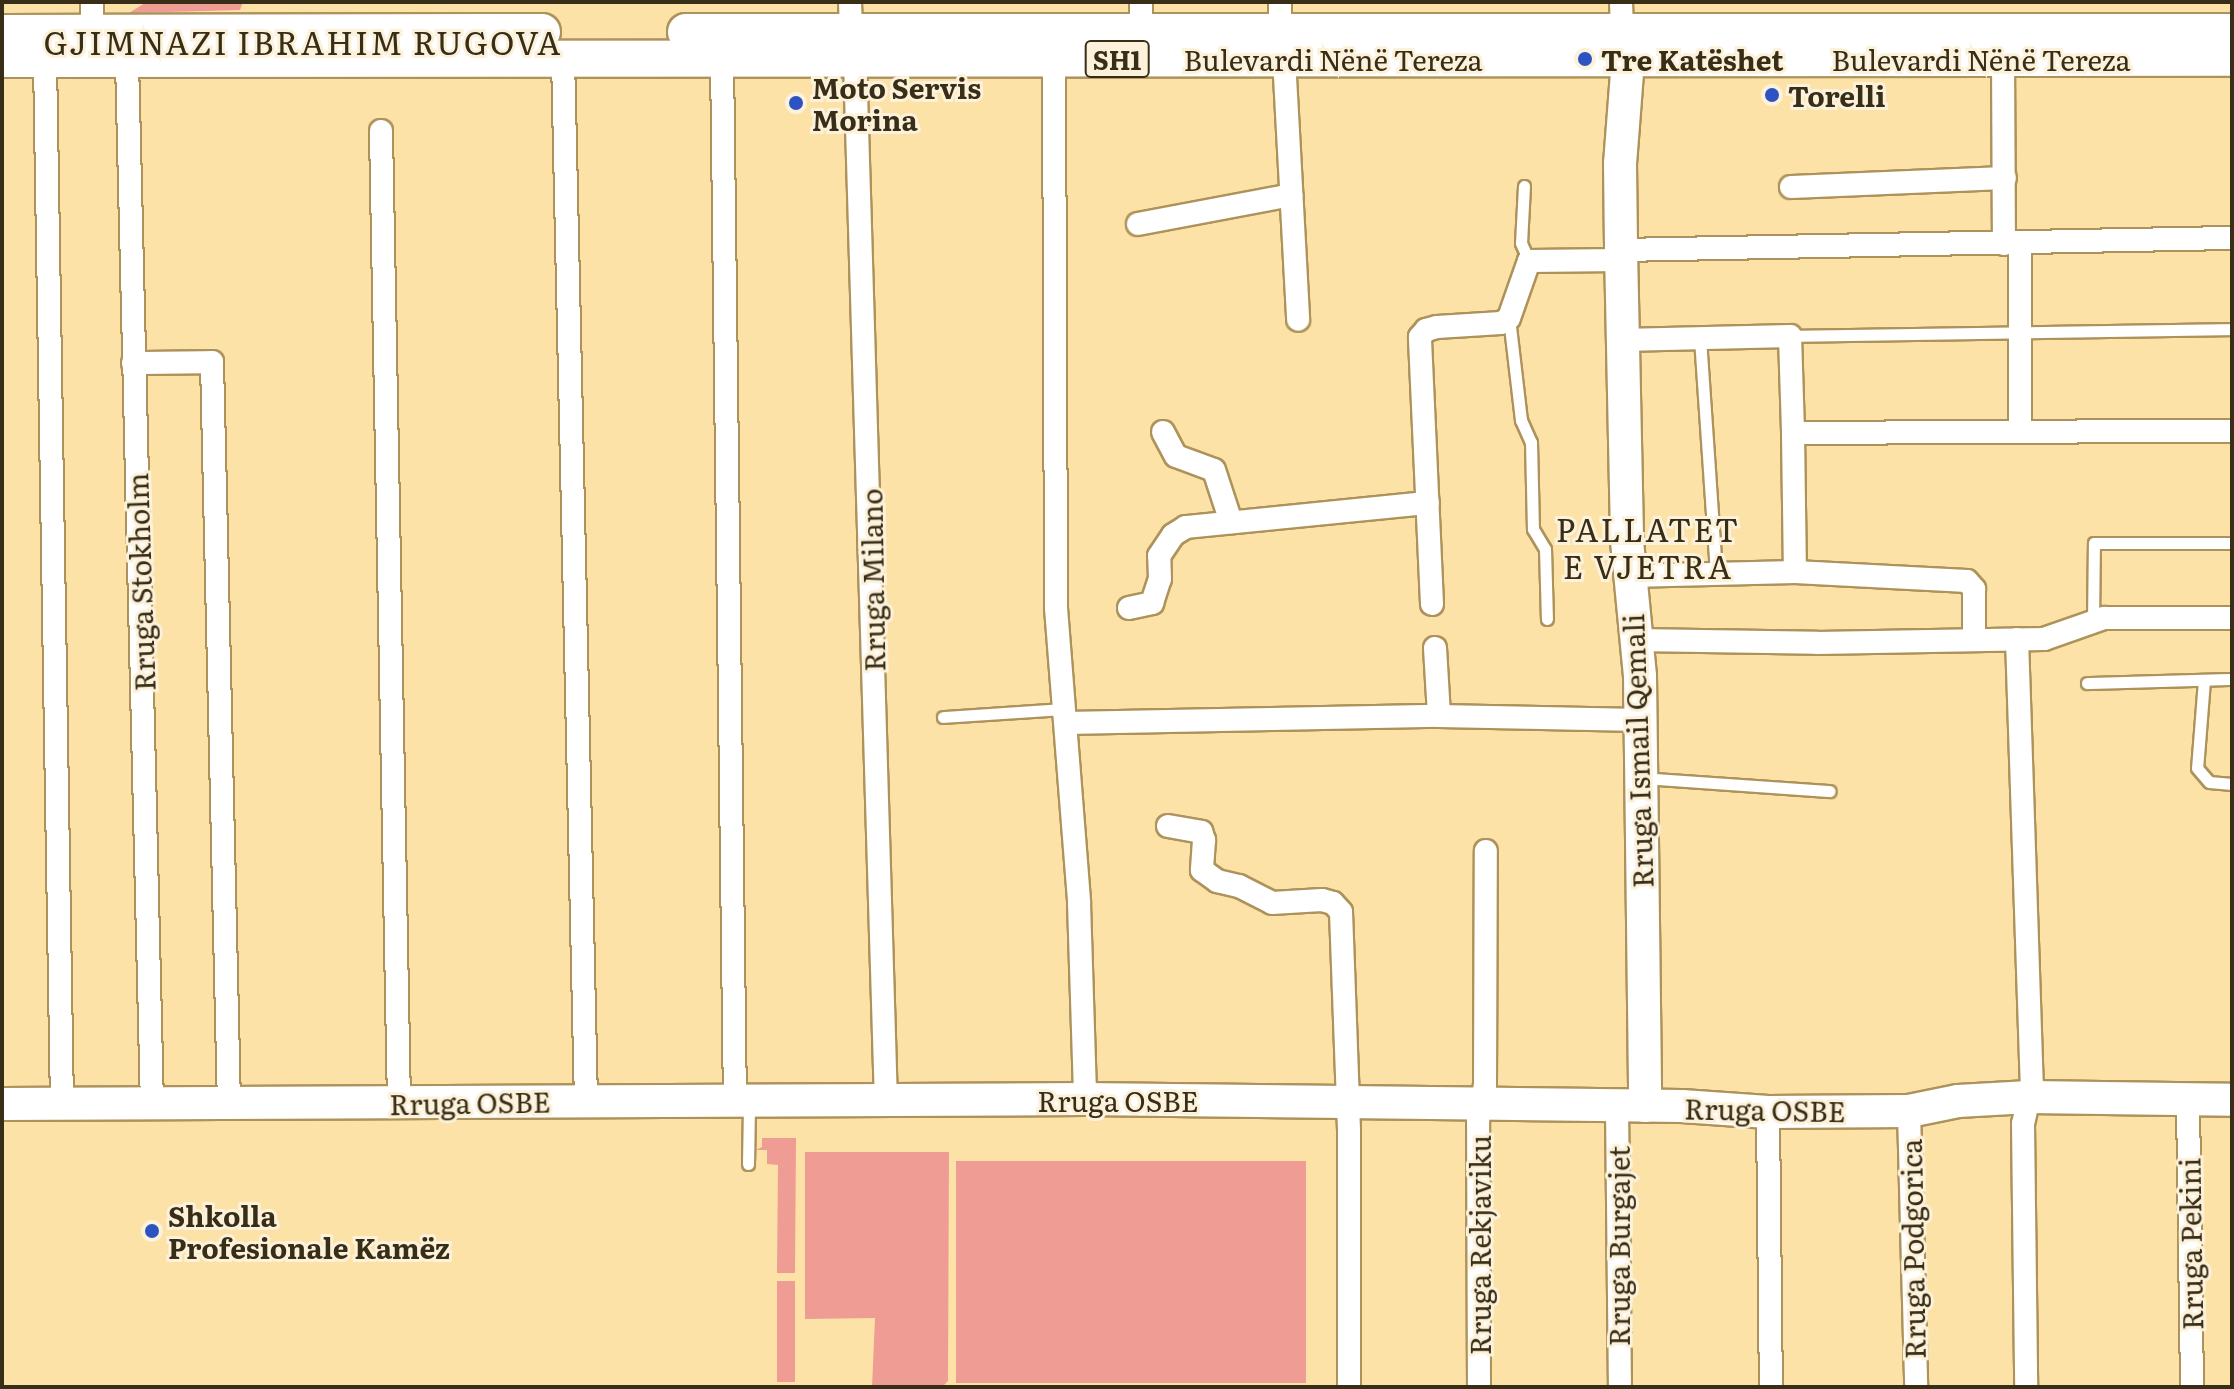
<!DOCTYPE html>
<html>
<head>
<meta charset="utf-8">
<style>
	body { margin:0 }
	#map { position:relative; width:2234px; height:1389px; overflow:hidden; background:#fde2a7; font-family:Literata,serif }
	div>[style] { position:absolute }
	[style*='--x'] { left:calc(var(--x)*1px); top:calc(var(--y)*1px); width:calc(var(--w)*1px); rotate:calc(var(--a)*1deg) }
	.green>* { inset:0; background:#ee9c94; transform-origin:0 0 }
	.roads { filter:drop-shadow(2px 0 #ad935b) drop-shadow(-2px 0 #ad935b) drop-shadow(0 2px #ad935b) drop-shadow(0 -2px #ad935b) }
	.lane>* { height:11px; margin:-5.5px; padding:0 5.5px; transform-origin:5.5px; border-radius:5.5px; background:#fff }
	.street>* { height:22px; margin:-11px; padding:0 11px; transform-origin:11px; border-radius:11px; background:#fff }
	.secondary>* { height:32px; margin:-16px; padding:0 16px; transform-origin:16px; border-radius:16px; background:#fff }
	.primary>* { height:36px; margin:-18px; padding:0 18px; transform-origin:18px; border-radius:18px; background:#fff }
	.dots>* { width:22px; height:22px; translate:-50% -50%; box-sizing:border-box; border:4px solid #fcf1da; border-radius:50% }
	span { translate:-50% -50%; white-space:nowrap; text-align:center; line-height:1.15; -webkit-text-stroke:6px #fcf1da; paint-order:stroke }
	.shield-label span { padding:2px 6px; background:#fcf1da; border:2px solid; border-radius:6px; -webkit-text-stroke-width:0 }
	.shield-label { font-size:26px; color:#382d16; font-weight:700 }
	.street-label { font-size:28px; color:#382d16 }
	.poi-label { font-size:28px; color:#382d16; font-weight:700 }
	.left { translate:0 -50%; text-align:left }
	.quarter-label { font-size:32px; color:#382d16; letter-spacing:2px }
	.frame { position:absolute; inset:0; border:4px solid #382d16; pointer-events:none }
</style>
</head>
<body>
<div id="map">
	<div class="green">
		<div style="clip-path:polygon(243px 2px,240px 10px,129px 13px,145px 3px)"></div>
		<div style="clip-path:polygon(762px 1138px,796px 1138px,795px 1273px,777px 1273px,778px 1165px,767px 1164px,767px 1150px,756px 1150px,762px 1147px)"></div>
		<div style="clip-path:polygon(805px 1152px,949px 1152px,948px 1381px,942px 1387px,872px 1387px,875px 1318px,805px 1319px)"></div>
		<div style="left:956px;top:1161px;width:350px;height:222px"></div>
		<div style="left:777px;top:1281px;width:18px;height:101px"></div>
	</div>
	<div class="roads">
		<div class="lane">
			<div style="--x:1524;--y:186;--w:57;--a:93"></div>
			<div style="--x:1521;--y:243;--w:20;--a:66"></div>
			<div style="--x:1509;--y:318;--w:103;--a:83.3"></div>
			<div style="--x:1521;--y:420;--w:24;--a:66"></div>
			<div style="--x:1531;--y:442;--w:87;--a:88.7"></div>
			<div style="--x:1533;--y:529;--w:23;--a:59"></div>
			<div style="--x:1545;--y:549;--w:70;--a:88.4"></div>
			<div style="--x:1790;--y:336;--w:442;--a:-0.9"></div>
			<div style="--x:1700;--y:338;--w:235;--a:86.1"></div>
			<div style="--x:2093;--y:621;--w:78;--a:-89.3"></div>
			<div style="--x:2094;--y:543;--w:138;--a:0"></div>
			<div style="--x:2204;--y:680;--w:88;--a:94.5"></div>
			<div style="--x:2197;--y:768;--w:18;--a:49"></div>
			<div style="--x:2209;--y:782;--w:23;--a:5"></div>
			<div style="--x:2087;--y:683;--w:145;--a:-1.6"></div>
			<div style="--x:943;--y:717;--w:119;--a:-3.8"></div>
			<div style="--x:1642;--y:778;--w:188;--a:4"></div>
			<div style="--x:748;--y:1164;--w:59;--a:-89"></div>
		</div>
		<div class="street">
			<div style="--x:850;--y:2;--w:31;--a:88"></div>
			<div style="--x:1280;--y:2;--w:30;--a:90"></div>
			<div style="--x:1621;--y:2;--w:33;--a:88"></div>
			<div style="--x:1141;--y:32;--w:30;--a:-90"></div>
			<div style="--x:92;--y:33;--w:31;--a:-90"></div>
			<div style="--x:563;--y:57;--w:1044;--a:88.74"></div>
			<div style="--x:722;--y:58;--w:1042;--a:89.29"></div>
			<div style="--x:1054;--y:58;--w:550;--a:89.79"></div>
			<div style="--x:1056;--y:608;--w:296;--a:85.5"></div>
			<div style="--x:1079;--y:903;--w:196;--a:88.2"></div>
			<div style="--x:1284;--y:58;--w:262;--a:86.9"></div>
			<div style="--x:2003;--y:58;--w:186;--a:89.7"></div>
			<div style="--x:45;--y:59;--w:1045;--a:89.07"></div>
			<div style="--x:855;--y:59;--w:1043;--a:88.3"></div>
			<div style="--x:127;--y:60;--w:1043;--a:88.63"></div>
			<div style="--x:381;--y:131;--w:972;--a:88.94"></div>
			<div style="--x:1791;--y:187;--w:214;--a:-2.4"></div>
			<div style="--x:1138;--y:224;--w:156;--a:-10.7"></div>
			<div style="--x:1621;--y:250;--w:611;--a:-1.13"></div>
			<div style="--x:1623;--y:340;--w:167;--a:-1.4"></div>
			<div style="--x:1790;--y:336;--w:97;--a:88.2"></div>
			<div style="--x:1793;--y:433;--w:439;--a:-0.3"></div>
			<div style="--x:133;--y:363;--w:79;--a:-0.7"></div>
			<div style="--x:212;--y:362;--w:741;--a:88.69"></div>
			<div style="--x:2020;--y:430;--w:186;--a:-90"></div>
			<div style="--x:1163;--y:432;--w:27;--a:62"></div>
			<div style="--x:1176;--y:456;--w:40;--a:20.2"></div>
			<div style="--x:1214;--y:470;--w:55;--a:71.9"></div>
			<div style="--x:1793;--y:433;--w:139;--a:89.2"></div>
			<div style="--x:1629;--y:576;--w:166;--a:-1.4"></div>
			<div style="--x:1795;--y:572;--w:172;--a:3"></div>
			<div style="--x:1967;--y:581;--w:11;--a:49"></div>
			<div style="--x:1974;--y:589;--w:50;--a:90"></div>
			<div style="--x:1432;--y:604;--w:267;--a:-92.6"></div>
			<div style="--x:1420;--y:337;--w:9;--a:-49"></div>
			<div style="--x:1426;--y:330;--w:11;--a:-15"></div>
			<div style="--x:1437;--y:327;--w:64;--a:-3.6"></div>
			<div style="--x:1501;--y:323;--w:9;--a:-32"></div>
			<div style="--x:1509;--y:318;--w:60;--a:-70.7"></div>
			<div style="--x:1529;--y:261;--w:92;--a:-0.6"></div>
			<div style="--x:1129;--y:608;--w:24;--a:-12"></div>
			<div style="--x:1152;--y:603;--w:25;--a:-72"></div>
			<div style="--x:1160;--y:579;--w:23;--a:-92"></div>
			<div style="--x:1159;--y:556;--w:25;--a:-56"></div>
			<div style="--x:1173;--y:535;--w:15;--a:-32"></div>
			<div style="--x:1186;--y:527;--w:243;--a:-5.7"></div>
			<div style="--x:2017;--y:639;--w:445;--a:88.1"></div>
			<div style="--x:2032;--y:1084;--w:41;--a:102.7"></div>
			<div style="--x:2023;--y:1124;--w:263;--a:89.3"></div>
			<div style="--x:1636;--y:640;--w:181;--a:0.9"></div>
			<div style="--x:1817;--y:643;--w:227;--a:-1"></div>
			<div style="--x:2044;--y:639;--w:64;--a:-19.3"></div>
			<div style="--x:2104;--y:618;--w:128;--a:0"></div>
			<div style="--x:1435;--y:648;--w:68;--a:86.6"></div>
			<div style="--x:1066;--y:723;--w:373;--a:-1.1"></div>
			<div style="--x:1439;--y:716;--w:202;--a:1.1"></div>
			<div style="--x:1168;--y:826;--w:34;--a:10"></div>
			<div style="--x:1201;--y:832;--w:9;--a:69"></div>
			<div style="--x:1204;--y:840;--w:30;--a:94"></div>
			<div style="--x:1202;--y:870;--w:19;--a:36"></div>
			<div style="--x:1217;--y:881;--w:23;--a:13"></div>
			<div style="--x:1239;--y:886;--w:37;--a:27"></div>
			<div style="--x:1272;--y:903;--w:50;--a:-3.4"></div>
			<div style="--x:1322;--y:900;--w:11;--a:15"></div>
			<div style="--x:1333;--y:903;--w:12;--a:48"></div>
			<div style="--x:1341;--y:912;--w:218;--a:87.9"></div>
			<div style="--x:1349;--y:1130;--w:257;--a:90"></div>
			<div style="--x:2188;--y:1101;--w:286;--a:89.2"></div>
			<div style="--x:1617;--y:1106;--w:281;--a:89.4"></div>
			<div style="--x:1909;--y:1111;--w:276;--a:88.5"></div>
			<div style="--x:1768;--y:1112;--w:275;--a:89.4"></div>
			<div style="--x:1479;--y:1387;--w:266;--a:-90.2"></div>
			<div style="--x:1478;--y:1121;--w:37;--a:-79"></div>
			<div style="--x:1485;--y:1085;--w:234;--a:-89.8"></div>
		</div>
		<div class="secondary">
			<div style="--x:1628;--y:60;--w:104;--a:94.4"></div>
			<div style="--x:1620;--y:164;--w:86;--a:89.3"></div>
			<div style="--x:1621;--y:250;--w:291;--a:88.8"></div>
			<div style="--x:1627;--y:541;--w:136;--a:84.5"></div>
			<div style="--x:1640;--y:676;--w:430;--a:89.3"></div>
			<div style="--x:2;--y:1104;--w:1083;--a:-0.26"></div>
			<div style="--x:1085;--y:1099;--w:597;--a:0.67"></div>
			<div style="--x:1682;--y:1106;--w:86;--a:4"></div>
			<div style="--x:1768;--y:1112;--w:141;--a:-0.4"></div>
			<div style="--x:1909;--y:1111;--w:50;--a:-11.5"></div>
			<div style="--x:1958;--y:1101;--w:71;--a:-3.2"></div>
			<div style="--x:2029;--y:1097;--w:203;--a:0.8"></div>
		</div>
		<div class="primary">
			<div style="--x:686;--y:32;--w:1546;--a:0"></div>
			<div style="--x:2;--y:33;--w:540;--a:-0.11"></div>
			<div style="--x:2;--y:59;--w:2230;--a:-0.03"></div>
		</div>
	</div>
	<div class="dots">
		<div style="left:1585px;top:59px;background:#2d53c2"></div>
		<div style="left:1772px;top:95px;background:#2d53c2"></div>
		<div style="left:796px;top:103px;background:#2d53c2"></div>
		<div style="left:152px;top:1231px;background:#2d53c2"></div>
	</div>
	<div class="shield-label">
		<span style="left:1117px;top:59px">SH1</span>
	</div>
	<div class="street-label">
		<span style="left:1333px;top:59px">Bulevardi Nënë Tereza</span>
		<span style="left:1981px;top:59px">Bulevardi Nënë Tereza</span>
		<span style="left:872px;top:580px;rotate:-91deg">Rruga Milano</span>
		<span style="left:140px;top:582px;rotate:-92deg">Rruga Stokholm</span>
		<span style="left:1637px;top:751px;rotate:-92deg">Rruga Ismail Qemali</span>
		<span style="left:1118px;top:1100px">Rruga OSBE</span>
		<span style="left:470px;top:1102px;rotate:-1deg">Rruga OSBE</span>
		<span style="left:1765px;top:1109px;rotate:1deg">Rruga OSBE</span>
		<span style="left:2190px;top:1244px;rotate:-91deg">Rruga Pekini</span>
		<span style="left:1479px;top:1245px;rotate:-90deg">Rruga Rekjaviku</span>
		<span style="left:1618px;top:1246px;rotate:-90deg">Rruga Burgajet</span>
		<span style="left:1912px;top:1249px;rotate:-91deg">Rruga Podgorica</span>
	</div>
	<div class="poi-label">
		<span class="left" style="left:1601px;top:59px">Tre Katëshet</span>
		<span class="left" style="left:812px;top:103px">Moto Servis<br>Morina</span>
		<span class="left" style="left:1788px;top:95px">Torelli</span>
		<span class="left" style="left:168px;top:1231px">Shkolla<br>Profesionale Kamëz</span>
	</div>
	<div class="quarter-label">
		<span style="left:303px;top:41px">GJIMNAZI IBRAHIM RUGOVA</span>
		<span style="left:1648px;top:547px">PALLATET<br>E VJETRA</span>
	</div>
	<div class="frame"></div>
</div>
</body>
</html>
